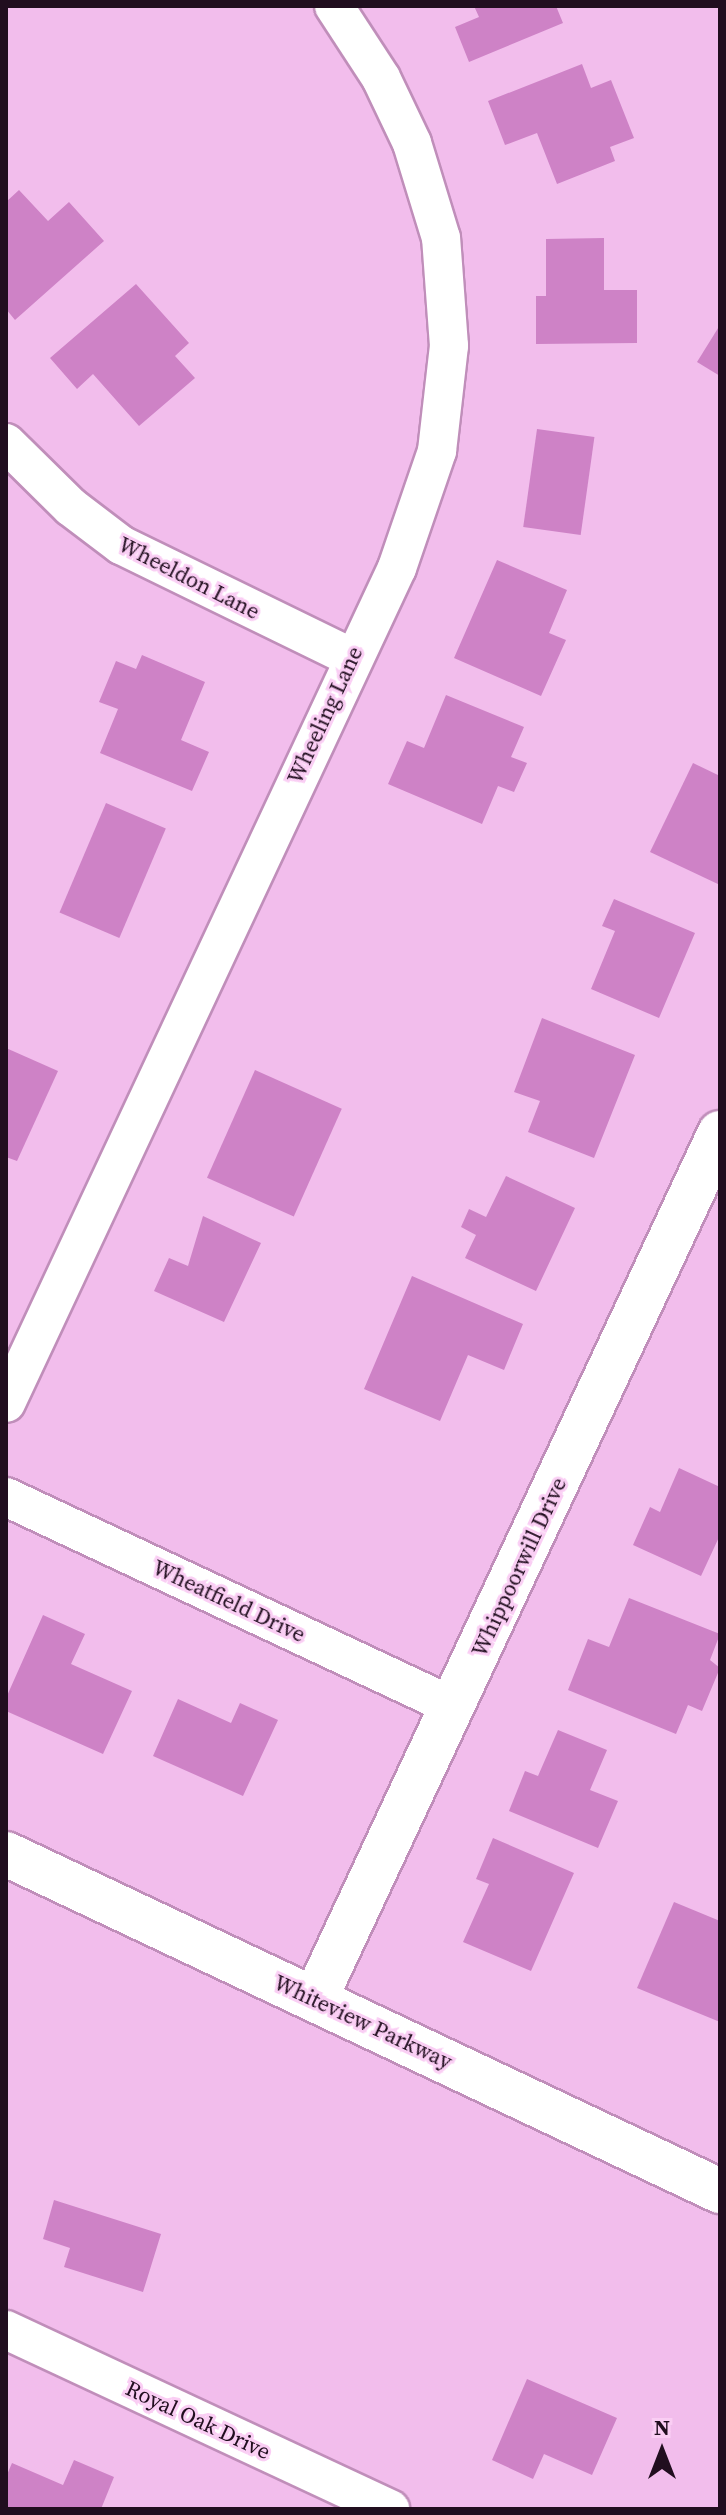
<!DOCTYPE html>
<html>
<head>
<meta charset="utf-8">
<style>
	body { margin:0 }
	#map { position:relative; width:726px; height:2515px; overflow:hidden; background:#f2bdec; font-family:"Source Serif 4",serif }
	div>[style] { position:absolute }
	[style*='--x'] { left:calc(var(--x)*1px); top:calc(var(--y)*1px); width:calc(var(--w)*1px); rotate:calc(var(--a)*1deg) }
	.building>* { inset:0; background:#ce82c6; transform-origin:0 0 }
	.roads { filter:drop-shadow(2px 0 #c08eba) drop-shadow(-2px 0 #c08eba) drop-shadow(0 2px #c08eba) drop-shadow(0 -2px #c08eba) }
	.street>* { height:38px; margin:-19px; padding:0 19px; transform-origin:19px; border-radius:19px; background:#fff }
	.secondary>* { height:44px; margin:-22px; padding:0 22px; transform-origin:22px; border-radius:22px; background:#fff }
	span { translate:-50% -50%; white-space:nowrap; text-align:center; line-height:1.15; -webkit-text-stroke:6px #facef4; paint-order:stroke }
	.street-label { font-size:22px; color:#210e1f }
	.frame { position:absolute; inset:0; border:8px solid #210e1f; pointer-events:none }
	.north { position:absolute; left:622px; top:2411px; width:80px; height:80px; -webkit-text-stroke:6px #facef4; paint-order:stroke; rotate:0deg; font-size:22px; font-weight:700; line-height:32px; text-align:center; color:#210e1f }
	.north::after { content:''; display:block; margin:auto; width:28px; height:36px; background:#210e1f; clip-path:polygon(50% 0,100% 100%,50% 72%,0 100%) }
</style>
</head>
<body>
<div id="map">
	<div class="building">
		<div style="clip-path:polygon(474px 6px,556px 6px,563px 23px,469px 62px,455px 27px,479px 17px)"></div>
		<div style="clip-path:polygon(582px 64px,591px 88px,611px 80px,634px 138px,610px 147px,615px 161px,557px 184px,537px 133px,505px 145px,488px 101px)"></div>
		<div style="clip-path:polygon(19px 190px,48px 221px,69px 202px,104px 241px,15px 320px,6px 309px,6px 202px)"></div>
		<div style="clip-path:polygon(604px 238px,604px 290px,637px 290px,637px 343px,536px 344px,536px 296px,546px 296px,546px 239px)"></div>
		<div style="clip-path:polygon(136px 284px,189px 343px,175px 356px,195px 378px,139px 426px,93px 374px,77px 389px,50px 358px)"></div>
		<div style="clip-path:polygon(720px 325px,720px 376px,697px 362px)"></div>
		<div style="left:537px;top:429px;width:58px;height:99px;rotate:8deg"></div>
		<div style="clip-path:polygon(497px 560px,567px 590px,549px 633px,566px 640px,541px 696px,454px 658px)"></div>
		<div style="clip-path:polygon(142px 655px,205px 682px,181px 740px,209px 752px,192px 791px,100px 753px,118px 709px,99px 702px,116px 661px,136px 669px)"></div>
		<div style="clip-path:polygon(446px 695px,524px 727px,511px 757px,527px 763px,514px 792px,498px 786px,482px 824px,388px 784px,407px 741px,424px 748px)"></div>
		<div style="clip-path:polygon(693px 763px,720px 776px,720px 885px,650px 852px)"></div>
		<div style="left:106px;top:803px;width:65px;height:119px;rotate:23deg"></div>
		<div style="clip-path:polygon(614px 899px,695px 933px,659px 1018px,591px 989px,615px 931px,602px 926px)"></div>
		<div style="clip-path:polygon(542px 1018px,635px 1055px,594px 1158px,528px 1132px,540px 1101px,514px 1092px)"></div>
		<div style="clip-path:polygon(6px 1048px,58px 1071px,17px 1161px,6px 1157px)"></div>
		<div style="left:255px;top:1070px;width:95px;height:118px;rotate:24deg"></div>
		<div style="clip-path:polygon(506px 1176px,575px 1208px,536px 1291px,465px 1258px,476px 1235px,461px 1227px,469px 1209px,486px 1217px)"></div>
		<div style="clip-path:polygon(203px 1216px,261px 1243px,224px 1322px,154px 1291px,169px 1258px,188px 1266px)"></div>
		<div style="clip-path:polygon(412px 1276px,523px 1324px,504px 1370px,468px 1355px,440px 1421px,364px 1389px)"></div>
		<div style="clip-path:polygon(679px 1468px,720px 1487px,720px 1535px,701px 1576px,633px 1545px,650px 1507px,660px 1512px)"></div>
		<div style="clip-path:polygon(629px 1598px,720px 1634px,710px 1660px,720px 1668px,702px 1711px,688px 1705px,676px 1734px,568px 1690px,588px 1639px,609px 1647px)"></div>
		<div style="clip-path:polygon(43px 1615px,85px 1634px,71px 1664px,132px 1691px,103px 1754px,6px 1711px,6px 1698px)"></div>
		<div style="clip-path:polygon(178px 1699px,231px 1723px,240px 1703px,278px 1720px,243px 1796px,153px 1756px)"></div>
		<div style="clip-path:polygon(558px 1730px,607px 1750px,590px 1790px,618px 1801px,598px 1848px,509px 1811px,525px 1771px,538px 1776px)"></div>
		<div style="clip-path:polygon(493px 1838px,574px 1873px,531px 1971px,463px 1942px,489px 1884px,476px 1879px)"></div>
		<div style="clip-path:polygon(674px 1902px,720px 1921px,720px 2022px,637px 1988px)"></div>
		<div style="clip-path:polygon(54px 2200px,161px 2234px,143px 2292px,64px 2267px,70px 2248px,43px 2239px)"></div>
		<div style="clip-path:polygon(527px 2379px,617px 2418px,592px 2475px,544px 2454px,533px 2479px,492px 2460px)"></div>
		<div style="clip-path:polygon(74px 2460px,114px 2477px,101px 2509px,6px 2509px,6px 2477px,12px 2463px,63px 2485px)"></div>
	</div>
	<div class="roads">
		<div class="street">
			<div style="--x:6;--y:443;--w:91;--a:44.6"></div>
			<div style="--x:71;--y:507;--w:63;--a:37.2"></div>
			<div style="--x:121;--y:545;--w:256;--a:26"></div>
			<div style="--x:6;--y:1403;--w:922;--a:-64.91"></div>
			<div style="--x:397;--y:568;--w:124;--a:-71.1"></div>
			<div style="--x:437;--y:451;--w:106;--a:-83.5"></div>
			<div style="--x:449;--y:346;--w:108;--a:-94.2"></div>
			<div style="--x:441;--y:238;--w:99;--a:-107"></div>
			<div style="--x:412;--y:143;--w:72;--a:-115.5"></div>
			<div style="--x:381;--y:78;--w:86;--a:-123.1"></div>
			<div style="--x:6;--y:1497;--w:493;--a:25.1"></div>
			<div style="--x:6;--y:2330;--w:424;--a:25"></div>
		</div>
		<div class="secondary">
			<div style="--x:6;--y:1854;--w:790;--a:25.27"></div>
			<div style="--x:315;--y:1999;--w:956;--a:-64.94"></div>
		</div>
	</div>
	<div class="street-label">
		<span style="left:189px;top:578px;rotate:27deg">Wheeldon Lane</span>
		<span style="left:325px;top:715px;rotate:-65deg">Wheeling Lane</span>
		<span style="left:519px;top:1567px;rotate:-65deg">Whippoorwill Drive</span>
		<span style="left:229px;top:1601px;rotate:25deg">Wheatfield Drive</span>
		<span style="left:363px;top:2022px;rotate:25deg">Whiteview Parkway</span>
		<span style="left:198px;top:2420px;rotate:25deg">Royal Oak Drive</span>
	</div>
	<div class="frame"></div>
	<div class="north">N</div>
</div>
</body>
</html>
